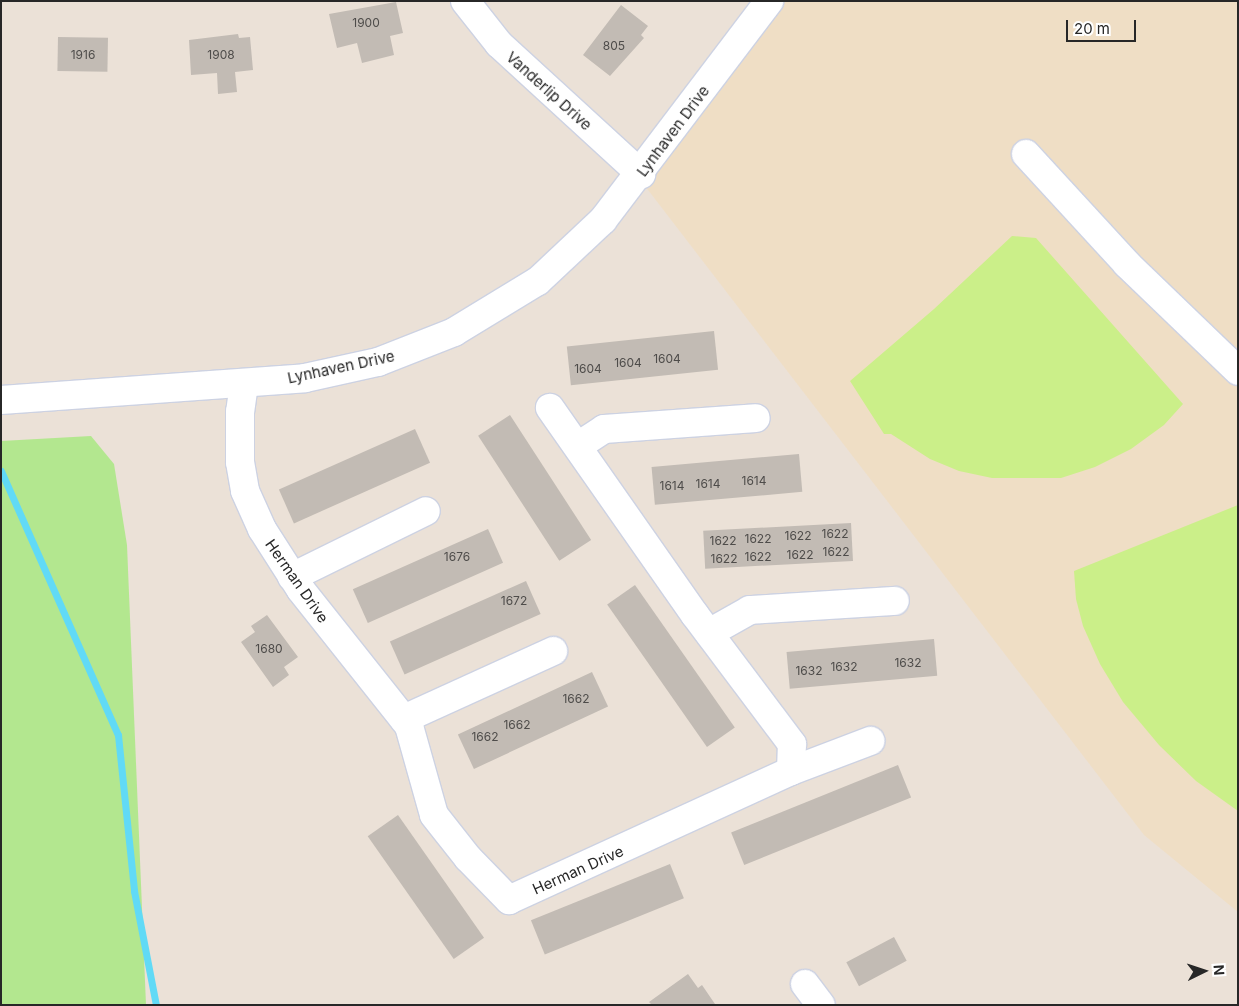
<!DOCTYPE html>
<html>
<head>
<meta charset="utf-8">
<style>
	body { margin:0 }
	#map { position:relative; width:1239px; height:1006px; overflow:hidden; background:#ebe1d7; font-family:Inter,sans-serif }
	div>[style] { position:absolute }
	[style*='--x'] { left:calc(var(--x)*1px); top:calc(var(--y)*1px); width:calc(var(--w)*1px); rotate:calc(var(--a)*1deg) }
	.education>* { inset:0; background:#efdec5 }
	.green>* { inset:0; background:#b3e78f }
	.pitch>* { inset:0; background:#cbef89 }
	.stream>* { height:7px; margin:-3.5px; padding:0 3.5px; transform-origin:3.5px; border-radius:3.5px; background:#61daf6 }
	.building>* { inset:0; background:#c2bbb4; transform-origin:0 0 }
	.roads { filter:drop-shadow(1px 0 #cdd2e2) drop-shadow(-1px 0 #cdd2e2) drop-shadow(0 1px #cdd2e2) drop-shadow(0 -1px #cdd2e2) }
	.minor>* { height:28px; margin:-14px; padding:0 14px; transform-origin:14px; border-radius:14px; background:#fff }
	span { translate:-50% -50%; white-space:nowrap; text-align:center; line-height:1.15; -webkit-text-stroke:4px #fff; paint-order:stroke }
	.number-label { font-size:12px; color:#4e4c4a }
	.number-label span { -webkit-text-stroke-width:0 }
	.street-label { font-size:15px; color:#272727 }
	.frame { position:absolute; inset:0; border:2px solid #272727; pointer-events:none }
	.north { position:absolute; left:1179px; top:946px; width:50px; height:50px; -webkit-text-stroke:4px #fff; paint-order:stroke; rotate:86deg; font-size:14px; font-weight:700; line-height:20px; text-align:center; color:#272727 }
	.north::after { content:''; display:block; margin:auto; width:18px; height:22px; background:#272727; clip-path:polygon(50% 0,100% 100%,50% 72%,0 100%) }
	.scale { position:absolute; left:1066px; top:20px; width:70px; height:22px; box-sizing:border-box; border:2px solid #272727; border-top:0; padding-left:6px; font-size:15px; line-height:18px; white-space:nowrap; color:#272727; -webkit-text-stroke:4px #fff; paint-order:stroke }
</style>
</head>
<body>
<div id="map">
	<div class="education">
		<div style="clip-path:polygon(776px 1px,1238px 1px,1238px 912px,1144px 835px,635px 173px)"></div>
	</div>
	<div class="green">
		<div style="clip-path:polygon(91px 436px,114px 464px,127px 545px,146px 1005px,1px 1005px,1px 441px)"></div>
	</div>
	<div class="pitch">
		<div style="clip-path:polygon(1012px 236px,1036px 238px,1183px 404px,1164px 425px,1131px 449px,1095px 467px,1061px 478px,992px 478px,959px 471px,930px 459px,891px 434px,884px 434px,850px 381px,934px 309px)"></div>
		<div style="clip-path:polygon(1238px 505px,1238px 811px,1196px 781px,1159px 745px,1123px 702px,1100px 664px,1083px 626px,1076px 599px,1074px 571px)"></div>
	</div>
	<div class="stream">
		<div style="--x:1;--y:471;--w:289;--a:66.1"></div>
		<div style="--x:118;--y:735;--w:157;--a:84.1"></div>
		<div style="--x:134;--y:891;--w:116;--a:79.1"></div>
	</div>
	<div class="building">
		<div style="clip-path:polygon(396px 2px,403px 33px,390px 36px,394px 55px,362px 63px,357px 43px,337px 48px,329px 14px)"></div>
		<div style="clip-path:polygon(621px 5px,648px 26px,641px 35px,644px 38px,610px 76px,583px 55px)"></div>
		<div style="clip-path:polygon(238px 34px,239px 38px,250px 37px,253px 70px,235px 72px,237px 92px,218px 94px,217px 73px,191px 75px,189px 40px)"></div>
		<div style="left:58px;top:37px;width:50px;height:34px;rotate:1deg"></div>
		<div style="left:714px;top:331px;width:39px;height:148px;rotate:84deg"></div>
		<div style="left:510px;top:415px;width:149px;height:38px;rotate:57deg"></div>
		<div style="left:415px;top:429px;width:37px;height:149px;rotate:66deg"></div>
		<div style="left:799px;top:454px;width:38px;height:148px;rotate:85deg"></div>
		<div style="left:851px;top:523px;width:38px;height:148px;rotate:87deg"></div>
		<div style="left:488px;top:529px;width:37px;height:148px;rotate:66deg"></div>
		<div style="left:526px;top:581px;width:36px;height:149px;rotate:66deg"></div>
		<div style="left:635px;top:585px;width:174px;height:34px;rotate:55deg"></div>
		<div style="clip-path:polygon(267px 615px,298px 657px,284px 667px,289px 675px,273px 687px,241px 642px,255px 632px,251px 626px)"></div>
		<div style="left:934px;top:639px;width:37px;height:148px;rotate:85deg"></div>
		<div style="left:592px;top:672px;width:38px;height:148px;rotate:65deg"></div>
		<div style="left:898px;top:765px;width:35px;height:180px;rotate:68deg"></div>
		<div style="left:398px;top:815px;width:150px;height:37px;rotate:55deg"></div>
		<div style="left:670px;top:864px;width:37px;height:150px;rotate:68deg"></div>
		<div style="left:894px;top:937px;width:27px;height:54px;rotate:62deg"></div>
		<div style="clip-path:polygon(688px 974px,698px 988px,702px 985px,715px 1004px,652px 1005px,649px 1002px)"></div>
	</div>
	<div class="roads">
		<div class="minor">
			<div style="--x:465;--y:1;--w:55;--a:51.7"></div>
			<div style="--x:499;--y:44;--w:193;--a:42.5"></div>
			<div style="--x:1026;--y:154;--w:149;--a:47.4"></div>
			<div style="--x:1127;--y:264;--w:154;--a:43.9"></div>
			<div style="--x:244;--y:384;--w:28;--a:98"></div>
			<div style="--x:240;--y:412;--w:50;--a:90"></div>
			<div style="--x:240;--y:462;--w:29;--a:80"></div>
			<div style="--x:245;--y:491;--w:42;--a:65.9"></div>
			<div style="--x:262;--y:529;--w:72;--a:57.4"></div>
			<div style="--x:301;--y:590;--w:174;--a:51.5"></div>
			<div style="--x:409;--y:726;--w:92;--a:74.3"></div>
			<div style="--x:434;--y:815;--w:55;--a:51.7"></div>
			<div style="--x:468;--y:858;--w:59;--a:45.7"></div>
			<div style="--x:509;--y:900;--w:310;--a:-24.6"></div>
			<div style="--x:791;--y:771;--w:27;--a:-88"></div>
			<div style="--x:792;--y:744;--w:161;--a:-126.9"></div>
			<div style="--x:695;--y:615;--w:253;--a:-125"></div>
			<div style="--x:1;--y:400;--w:305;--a:-4.1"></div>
			<div style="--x:305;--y:378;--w:75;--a:-12.4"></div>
			<div style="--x:378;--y:362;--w:82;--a:-21.5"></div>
			<div style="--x:454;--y:332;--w:98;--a:-31.3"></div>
			<div style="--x:538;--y:281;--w:89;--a:-43.2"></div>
			<div style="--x:603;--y:220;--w:275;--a:-52.8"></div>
			<div style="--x:578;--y:446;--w:31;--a:-33"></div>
			<div style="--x:604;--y:429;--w:152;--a:-4.1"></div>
			<div style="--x:292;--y:577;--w:149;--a:-26.2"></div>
			<div style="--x:709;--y:633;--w:47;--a:-29.3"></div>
			<div style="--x:750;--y:610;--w:145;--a:-3.6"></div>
			<div style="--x:404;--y:719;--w:164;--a:-24.5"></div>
			<div style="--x:791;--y:771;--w:85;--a:-20.8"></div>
			<div style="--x:805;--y:984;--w:26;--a:53"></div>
		</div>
	</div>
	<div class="number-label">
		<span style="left:366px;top:23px">1900</span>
		<span style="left:614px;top:46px">805</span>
		<span style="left:83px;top:55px">1916</span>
		<span style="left:221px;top:55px">1908</span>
		<span style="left:667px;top:359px">1604</span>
		<span style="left:628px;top:363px">1604</span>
		<span style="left:588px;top:369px">1604</span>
		<span style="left:754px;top:481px">1614</span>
		<span style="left:708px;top:484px">1614</span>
		<span style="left:672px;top:486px">1614</span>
		<span style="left:835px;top:534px">1622</span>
		<span style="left:798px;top:536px">1622</span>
		<span style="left:758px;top:539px">1622</span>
		<span style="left:723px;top:541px">1622</span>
		<span style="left:836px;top:552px">1622</span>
		<span style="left:800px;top:555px">1622</span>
		<span style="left:457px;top:557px">1676</span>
		<span style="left:758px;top:557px">1622</span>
		<span style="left:724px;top:559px">1622</span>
		<span style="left:514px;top:601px">1672</span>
		<span style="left:269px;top:649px">1680</span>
		<span style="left:908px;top:663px">1632</span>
		<span style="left:844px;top:667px">1632</span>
		<span style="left:809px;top:671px">1632</span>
		<span style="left:576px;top:699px">1662</span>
		<span style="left:517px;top:725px">1662</span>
		<span style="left:485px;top:737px">1662</span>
	</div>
	<div class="street-label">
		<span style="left:549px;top:91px;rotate:42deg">Vanderlip Drive</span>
		<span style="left:673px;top:131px;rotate:-53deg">Lynhaven Drive</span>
		<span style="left:341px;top:367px;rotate:-12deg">Lynhaven Drive</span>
		<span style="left:297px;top:581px;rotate:55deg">Herman Drive</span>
		<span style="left:578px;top:870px;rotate:-24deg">Herman Drive</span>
	</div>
	<div class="frame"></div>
	<div class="north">N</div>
	<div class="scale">20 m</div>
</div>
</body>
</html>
